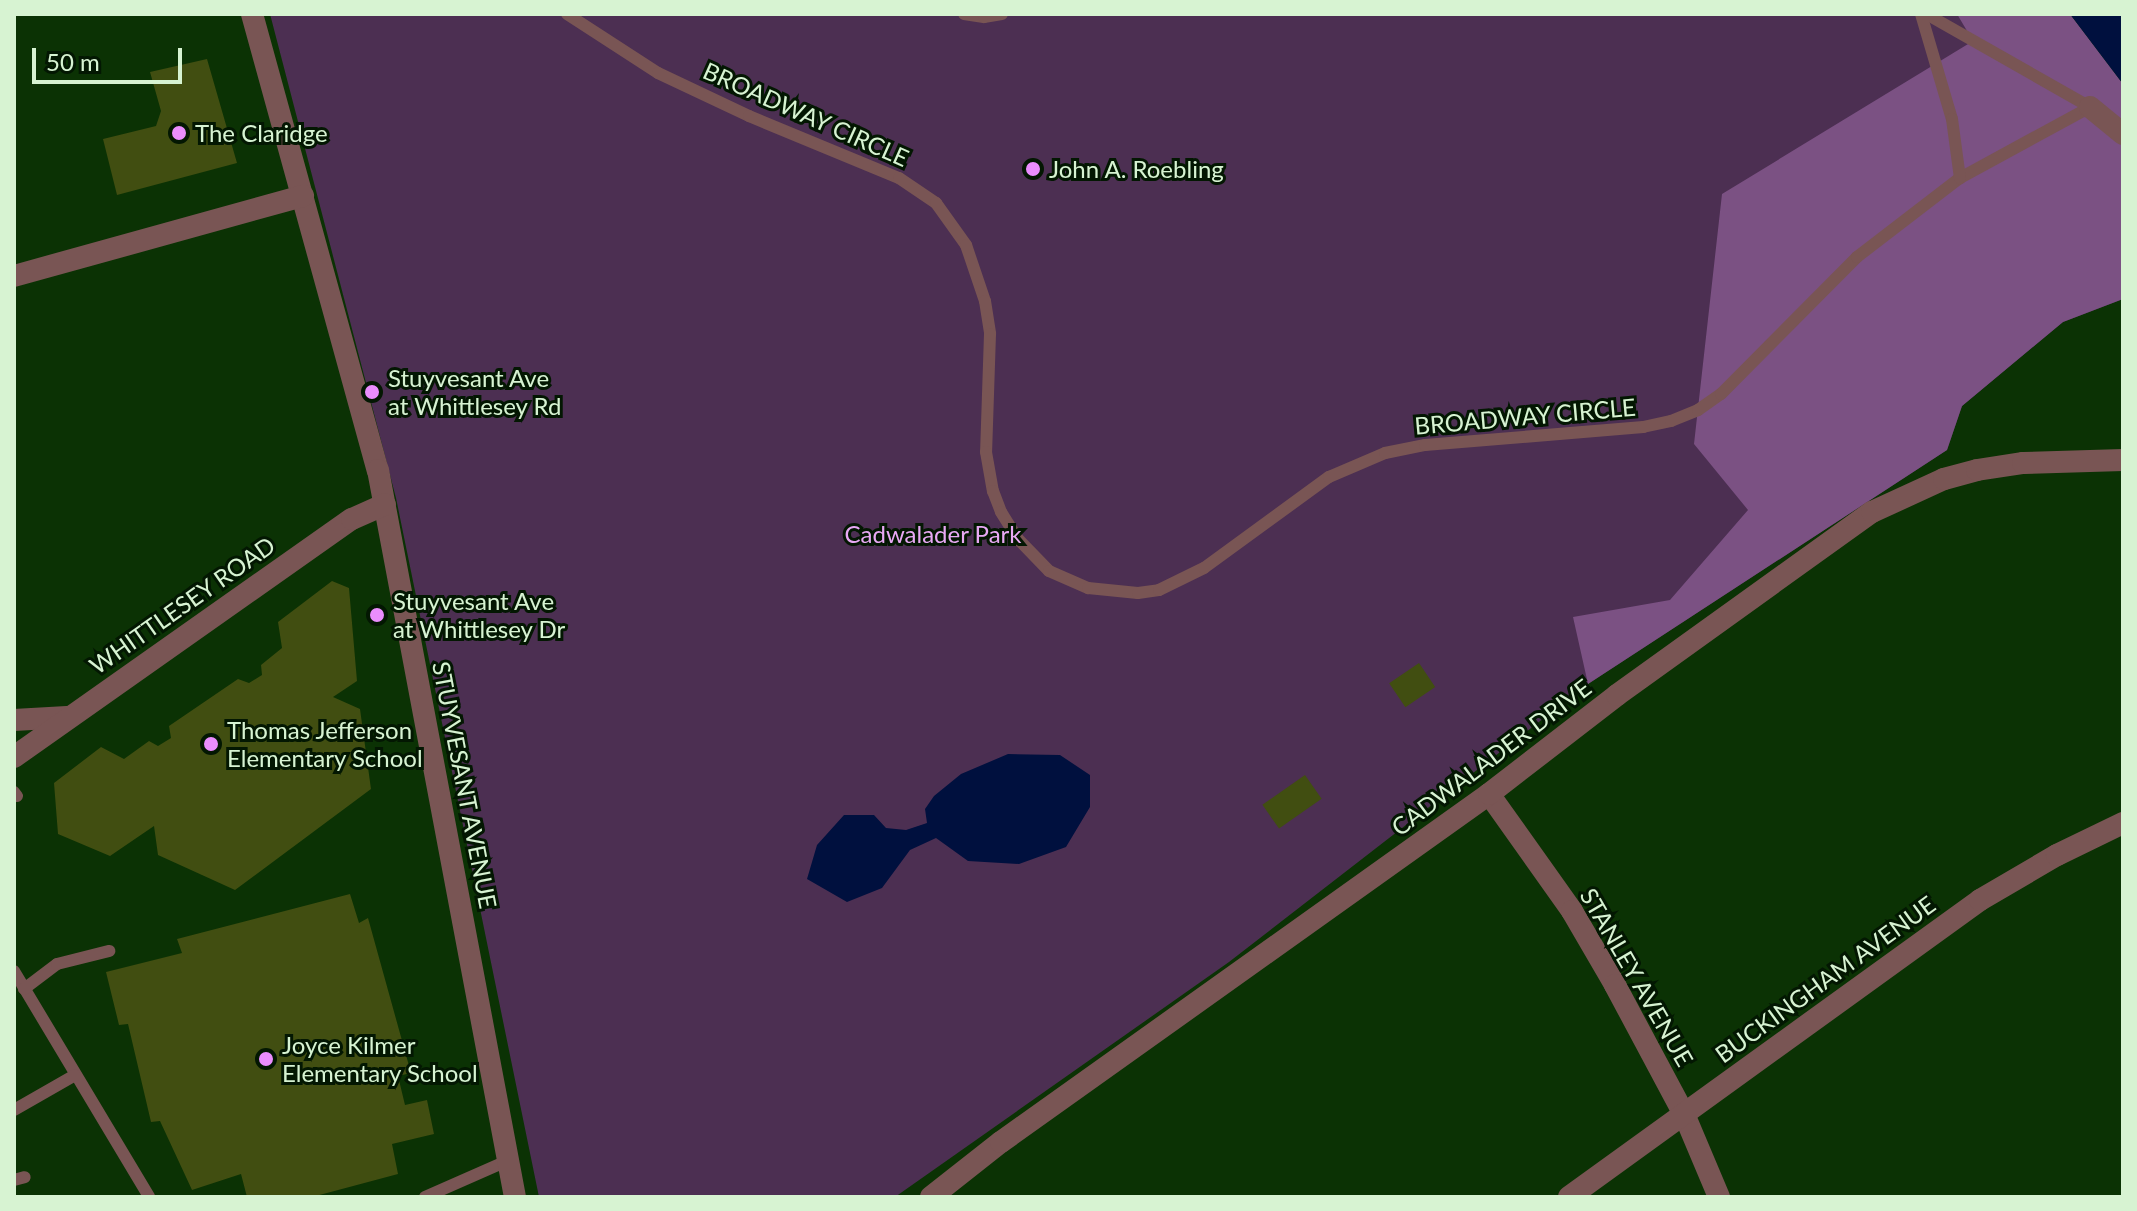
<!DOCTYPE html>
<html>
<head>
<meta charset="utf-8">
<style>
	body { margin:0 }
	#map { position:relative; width:2137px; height:1211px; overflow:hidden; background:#0b3204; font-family:Lato,sans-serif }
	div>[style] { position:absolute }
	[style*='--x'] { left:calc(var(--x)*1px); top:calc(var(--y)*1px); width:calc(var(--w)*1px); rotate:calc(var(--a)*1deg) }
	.green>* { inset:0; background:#4c2f52 }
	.forest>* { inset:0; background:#7b5183 }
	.water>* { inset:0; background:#00103e }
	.building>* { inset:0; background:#414e11; transform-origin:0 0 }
	.service>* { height:12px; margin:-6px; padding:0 6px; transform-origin:6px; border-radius:6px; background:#795554 }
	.minor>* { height:22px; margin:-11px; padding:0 11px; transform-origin:11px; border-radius:11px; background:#795554 }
	.dots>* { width:22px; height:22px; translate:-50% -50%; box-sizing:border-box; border:4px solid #031702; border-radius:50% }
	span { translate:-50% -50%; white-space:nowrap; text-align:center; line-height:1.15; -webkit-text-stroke:6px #031702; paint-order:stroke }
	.street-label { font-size:24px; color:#d7f3d2 }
	.poi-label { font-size:24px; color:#d7f3d2 }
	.left { translate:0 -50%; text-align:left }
	.park-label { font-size:24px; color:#e8a9f4 }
	.frame { position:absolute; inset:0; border:16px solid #d7f3d2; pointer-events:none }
	.scale { position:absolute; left:32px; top:48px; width:150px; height:36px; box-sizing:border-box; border:4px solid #d7f3d2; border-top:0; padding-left:10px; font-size:24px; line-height:28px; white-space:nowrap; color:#d7f3d2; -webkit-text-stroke:6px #031702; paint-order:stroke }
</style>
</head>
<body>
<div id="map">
	<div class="green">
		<div style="clip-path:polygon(270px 14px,2032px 14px,2123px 299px,2063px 322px,1962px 406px,1947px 450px,1588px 684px,1229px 962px,895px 1197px,539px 1197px,396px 498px)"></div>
	</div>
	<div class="forest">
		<div style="clip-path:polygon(1957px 14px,2070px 14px,2123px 84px,2123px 299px,2063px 322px,1962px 406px,1947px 450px,1588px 684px,1573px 617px,1670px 600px,1748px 510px,1694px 444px,1722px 194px,1973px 41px)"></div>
	</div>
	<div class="water">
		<div style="clip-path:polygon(2070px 14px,2123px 14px,2123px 84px)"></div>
		<div style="clip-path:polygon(1008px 754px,1060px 755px,1090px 775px,1090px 807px,1066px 847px,1019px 864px,968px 861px,936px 838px,910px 850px,882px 888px,847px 902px,807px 879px,817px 845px,844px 815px,874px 815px,886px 828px,906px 830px,927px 823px,925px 809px,934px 796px,961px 774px)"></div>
	</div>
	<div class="building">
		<div style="clip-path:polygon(207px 59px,237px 163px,117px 195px,103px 139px,156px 126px,161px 111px,150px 72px)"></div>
		<div style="clip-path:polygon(332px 581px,349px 588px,357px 681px,333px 697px,360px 709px,371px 789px,235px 890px,158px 855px,154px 826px,110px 856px,58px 834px,54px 783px,101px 747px,124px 759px,149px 741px,158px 746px,171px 738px,169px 726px,238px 679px,249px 683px,262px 675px,261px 665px,282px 648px,278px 622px)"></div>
		<div style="left:1419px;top:663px;width:29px;height:36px;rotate:56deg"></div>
		<div style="left:1305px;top:775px;width:29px;height:52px;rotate:55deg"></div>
		<div style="clip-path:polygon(350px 894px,359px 923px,368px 918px,411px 1073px,398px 1076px,405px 1105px,427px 1100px,434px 1134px,392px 1144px,398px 1174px,312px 1197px,247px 1197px,241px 1174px,192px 1190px,160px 1121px,151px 1122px,128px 1024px,119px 1025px,106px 972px,182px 953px,177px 939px)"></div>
	</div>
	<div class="service">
		<div style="--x:567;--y:14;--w:108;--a:33"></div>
		<div style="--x:658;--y:73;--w:101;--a:25.3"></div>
		<div style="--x:749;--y:116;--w:162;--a:22.5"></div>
		<div style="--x:899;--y:178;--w:45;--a:34"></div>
		<div style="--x:936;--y:203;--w:52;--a:54.5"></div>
		<div style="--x:966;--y:245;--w:59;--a:71.3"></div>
		<div style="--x:985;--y:301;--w:33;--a:81"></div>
		<div style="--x:990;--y:334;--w:118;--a:91.9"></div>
		<div style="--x:986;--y:452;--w:40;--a:80"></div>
		<div style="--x:993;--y:491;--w:22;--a:69"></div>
		<div style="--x:1001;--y:512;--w:31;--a:58"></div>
		<div style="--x:1017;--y:538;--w:46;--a:45.9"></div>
		<div style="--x:1049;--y:571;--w:43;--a:23.6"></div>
		<div style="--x:1088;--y:588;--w:50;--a:5.7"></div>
		<div style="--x:1138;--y:593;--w:21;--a:-8"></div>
		<div style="--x:1159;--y:590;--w:50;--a:-26.1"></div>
		<div style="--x:1204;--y:568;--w:155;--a:-36.1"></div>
		<div style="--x:1329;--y:477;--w:61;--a:-23.2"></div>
		<div style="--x:1385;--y:453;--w:41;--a:-11.3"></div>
		<div style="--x:1425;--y:445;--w:219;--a:-4.7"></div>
		<div style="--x:1643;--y:427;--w:29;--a:-12"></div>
		<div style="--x:1671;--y:421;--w:29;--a:-22"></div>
		<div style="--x:1698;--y:410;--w:28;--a:-35"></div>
		<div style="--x:1721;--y:394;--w:193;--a:-45.2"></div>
		<div style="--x:1857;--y:257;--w:130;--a:-37.5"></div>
		<div style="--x:1960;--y:178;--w:148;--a:-28.6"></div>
		<div style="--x:2090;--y:107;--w:189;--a:-150.4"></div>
		<div style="--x:964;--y:14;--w:20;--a:9"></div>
		<div style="--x:984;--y:17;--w:18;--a:-9"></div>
		<div style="--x:1921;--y:14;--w:109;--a:73.6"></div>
		<div style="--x:1952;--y:119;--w:60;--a:82.3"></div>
		<div style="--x:14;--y:792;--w:5;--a:53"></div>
		<div style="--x:14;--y:971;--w:263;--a:59.1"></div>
		<div style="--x:24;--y:989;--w:41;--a:-37.1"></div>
		<div style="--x:57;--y:964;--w:54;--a:-14"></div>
		<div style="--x:14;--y:1110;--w:70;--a:-29.8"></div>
		<div style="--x:14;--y:1180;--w:11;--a:-15"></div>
		<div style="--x:425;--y:1197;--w:90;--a:-23.7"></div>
	</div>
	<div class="minor">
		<div style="--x:252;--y:14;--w:473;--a:74.6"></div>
		<div style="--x:378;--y:470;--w:740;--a:79.33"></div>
		<div style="--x:2090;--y:107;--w:43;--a:39.3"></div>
		<div style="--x:14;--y:276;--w:300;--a:-15.5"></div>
		<div style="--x:14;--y:720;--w:53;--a:-3.2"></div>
		<div style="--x:14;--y:757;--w:413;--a:-35.2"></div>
		<div style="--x:352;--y:519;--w:36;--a:-24"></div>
		<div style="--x:1489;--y:794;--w:143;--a:54.6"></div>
		<div style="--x:1572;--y:911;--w:86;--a:59.8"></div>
		<div style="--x:1615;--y:985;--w:146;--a:61.9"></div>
		<div style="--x:1684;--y:1114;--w:90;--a:67.1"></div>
		<div style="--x:931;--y:1197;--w:89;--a:-38.2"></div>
		<div style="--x:1001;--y:1142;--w:599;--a:-35.49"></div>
		<div style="--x:1489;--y:794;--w:162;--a:-37.7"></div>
		<div style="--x:1617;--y:695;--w:314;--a:-35.7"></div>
		<div style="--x:1872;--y:512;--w:79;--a:-24.6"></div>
		<div style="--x:1944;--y:479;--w:34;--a:-15"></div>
		<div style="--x:1977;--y:470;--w:47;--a:-8.7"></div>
		<div style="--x:2023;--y:463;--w:100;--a:-1.7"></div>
		<div style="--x:1569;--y:1197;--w:507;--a:-35.85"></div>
		<div style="--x:1980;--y:900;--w:89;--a:-30.3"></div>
		<div style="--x:2057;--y:855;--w:73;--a:-25.9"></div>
	</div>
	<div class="dots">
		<div style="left:179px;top:133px;background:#ea8dfd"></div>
		<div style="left:1033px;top:169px;background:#ea8dfd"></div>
		<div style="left:372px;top:392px;background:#ea8dfd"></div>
		<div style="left:377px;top:615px;background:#ea8dfd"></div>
		<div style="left:211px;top:744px;background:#ea8dfd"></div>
		<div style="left:266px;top:1059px;background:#ea8dfd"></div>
	</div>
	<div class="street-label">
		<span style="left:806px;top:114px;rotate:24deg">BROADWAY CIRCLE</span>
		<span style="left:1525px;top:416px;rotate:-5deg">BROADWAY CIRCLE</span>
		<span style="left:182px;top:605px;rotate:-35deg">WHITTLESEY ROAD</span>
		<span style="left:1491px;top:757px;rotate:-37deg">CADWALADER DRIVE</span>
		<span style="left:465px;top:785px;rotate:79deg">STUYVESANT AVENUE</span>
		<span style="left:1637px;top:977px;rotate:60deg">STANLEY AVENUE</span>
		<span style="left:1825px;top:979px;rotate:-36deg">BUCKINGHAM AVENUE</span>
	</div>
	<div class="poi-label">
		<span class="left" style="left:195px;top:133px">The Claridge</span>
		<span class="left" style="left:1049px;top:169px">John A. Roebling</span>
		<span class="left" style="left:388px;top:392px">Stuyvesant Ave<br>at Whittlesey Rd</span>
		<span class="left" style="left:393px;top:615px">Stuyvesant Ave<br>at Whittlesey Dr</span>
		<span class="left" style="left:227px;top:744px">Thomas Jefferson<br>Elementary School</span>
		<span class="left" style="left:282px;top:1059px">Joyce Kilmer<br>Elementary School</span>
	</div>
	<div class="park-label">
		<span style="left:933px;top:534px">Cadwalader Park</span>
	</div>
	<div class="frame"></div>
	<div class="scale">50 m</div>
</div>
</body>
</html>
